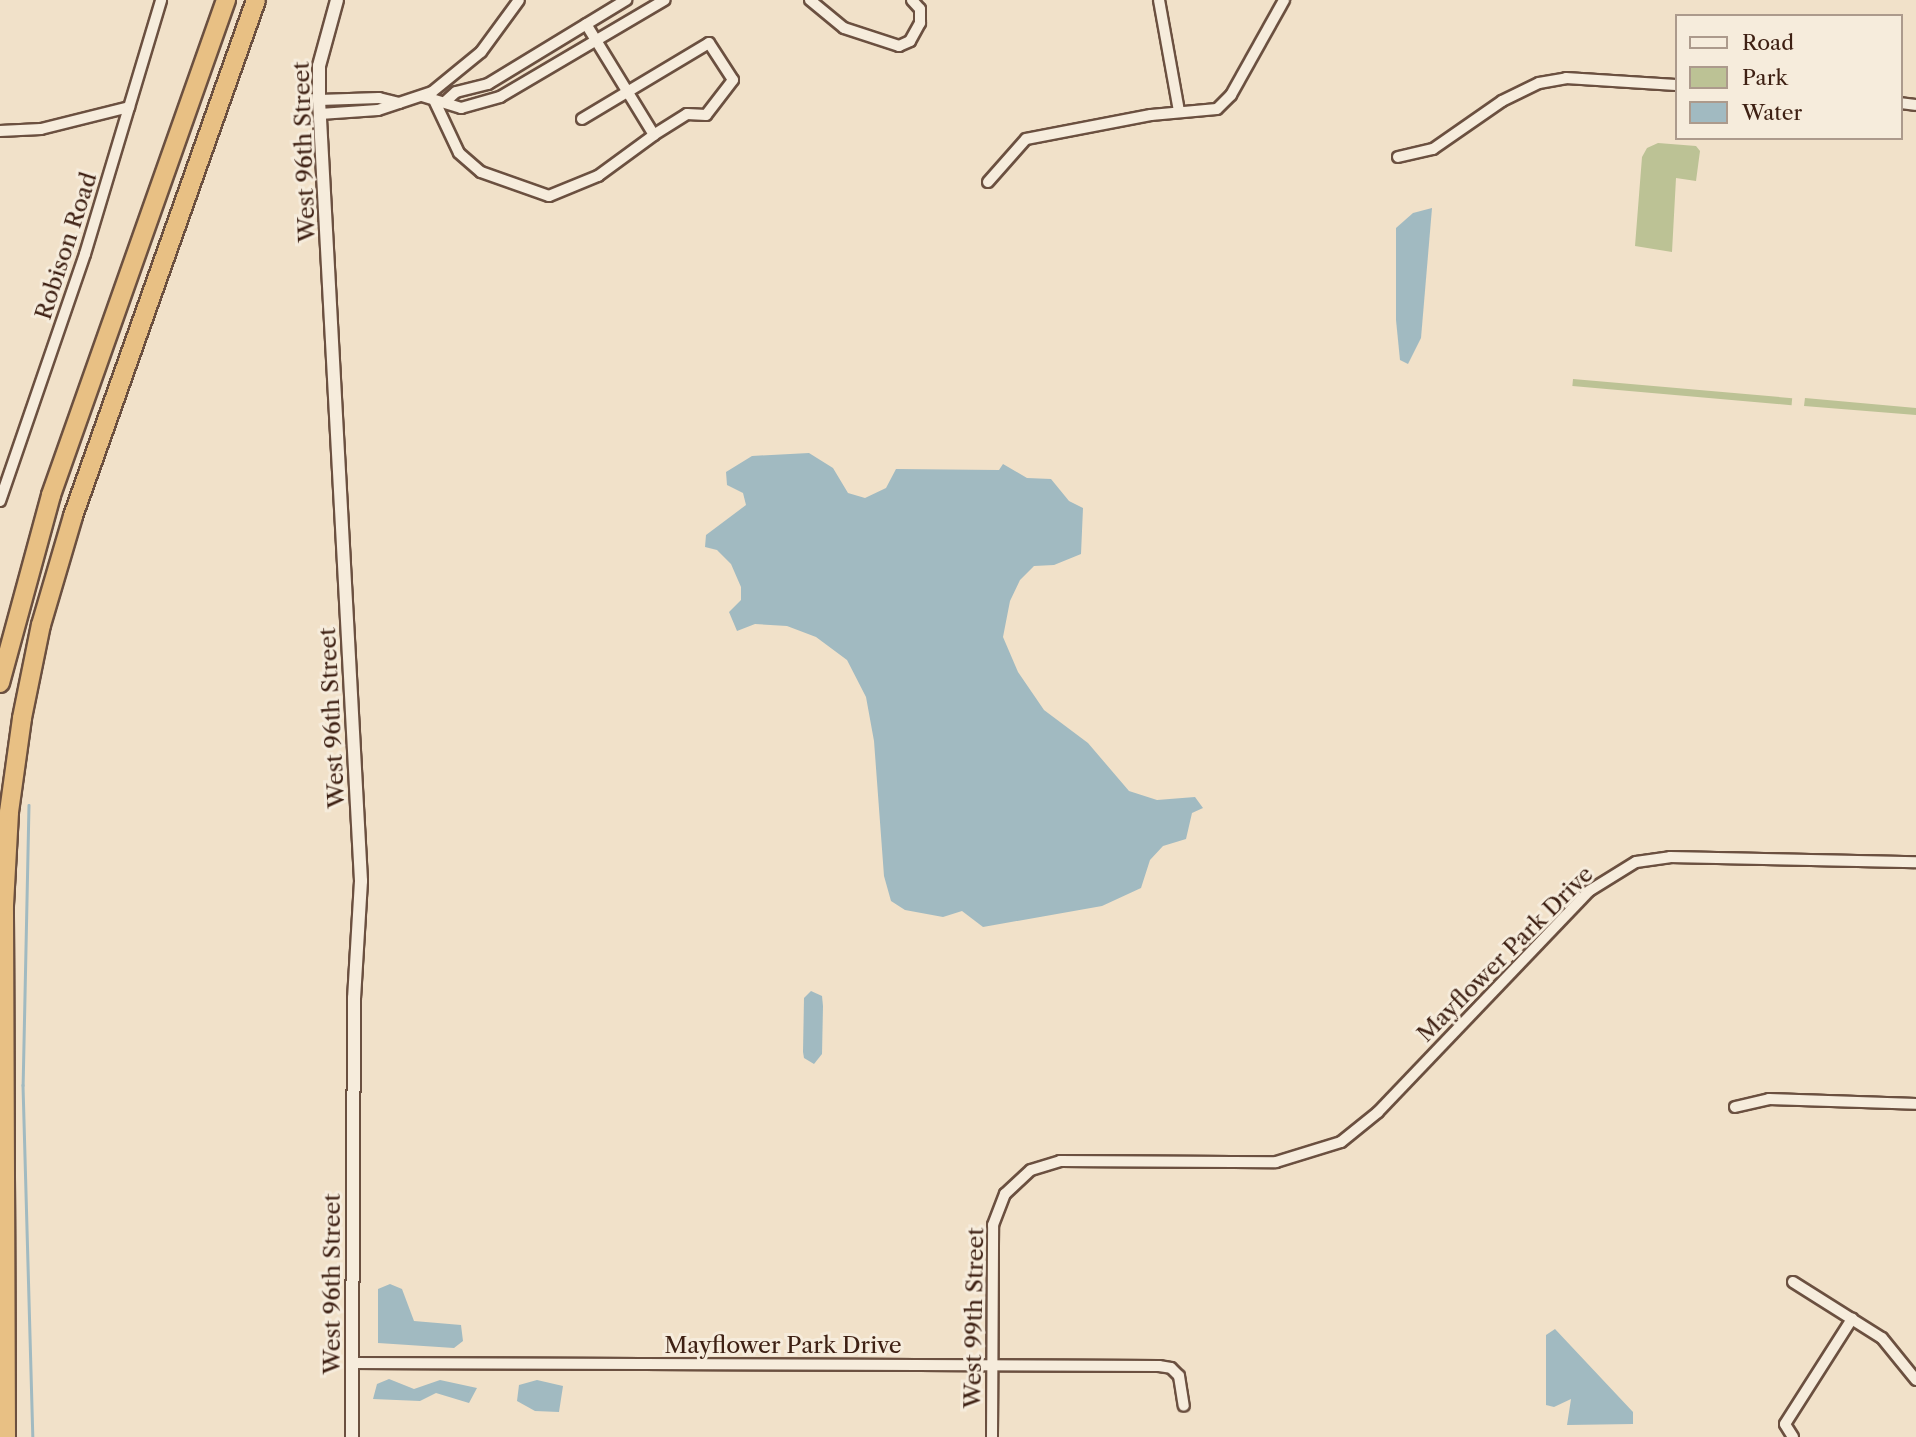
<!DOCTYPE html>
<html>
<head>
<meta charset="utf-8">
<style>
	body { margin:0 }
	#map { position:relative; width:1916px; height:1437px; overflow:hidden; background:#f1e1c9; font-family:"Libre Caslon Text",serif }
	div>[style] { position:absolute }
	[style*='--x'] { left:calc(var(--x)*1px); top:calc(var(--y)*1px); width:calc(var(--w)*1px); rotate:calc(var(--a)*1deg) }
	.green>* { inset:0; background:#bcc295; transform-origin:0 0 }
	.water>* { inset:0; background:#a1bac1 }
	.stream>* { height:2.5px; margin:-1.25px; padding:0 1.25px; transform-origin:1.25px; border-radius:1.25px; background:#a1bac1 }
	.roads { filter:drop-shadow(2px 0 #6b5040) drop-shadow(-2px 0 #6b5040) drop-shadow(0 2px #6b5040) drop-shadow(0 -2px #6b5040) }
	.minor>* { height:10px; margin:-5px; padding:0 5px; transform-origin:5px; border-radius:5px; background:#f6ecdc }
	.tertiary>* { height:12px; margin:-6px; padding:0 6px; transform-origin:6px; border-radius:6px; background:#f6ecdc }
	.motorway>* { height:18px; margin:-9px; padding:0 9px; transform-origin:9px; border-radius:9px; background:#e8c084 }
	span { translate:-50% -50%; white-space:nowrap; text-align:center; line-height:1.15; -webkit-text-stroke:6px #f6ecdc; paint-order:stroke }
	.street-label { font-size:23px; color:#3e2013 }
	.legend { position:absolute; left:1675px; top:14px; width:228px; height:126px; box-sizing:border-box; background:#f6ecdc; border:2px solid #ac9a8c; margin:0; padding:9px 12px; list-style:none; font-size:21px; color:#3e2013 }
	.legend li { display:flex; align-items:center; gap:14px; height:35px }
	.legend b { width:35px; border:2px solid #ac9a8c }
</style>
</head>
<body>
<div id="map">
	<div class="green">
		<div style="clip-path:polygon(1658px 143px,1696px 146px,1700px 151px,1696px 181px,1676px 178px,1672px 252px,1635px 246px,1642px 157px,1647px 148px)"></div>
		<div style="left:1573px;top:379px;width:220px;height:7px;rotate:5deg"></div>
		<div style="clip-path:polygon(1805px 398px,1916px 408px,1916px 415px,1804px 406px)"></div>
	</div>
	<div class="water">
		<div style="clip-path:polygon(1432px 208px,1421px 338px,1408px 364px,1400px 360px,1396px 320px,1396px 228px,1413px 213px)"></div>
		<div style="clip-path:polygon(809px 453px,833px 468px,848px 493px,865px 498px,886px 488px,896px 469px,999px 470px,1003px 464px,1027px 478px,1051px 479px,1069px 501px,1083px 508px,1081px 554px,1054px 565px,1034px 566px,1020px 580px,1010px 601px,1003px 637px,1018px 672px,1044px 710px,1088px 743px,1129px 791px,1157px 800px,1195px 797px,1203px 808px,1192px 813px,1186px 839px,1163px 846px,1150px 860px,1141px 888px,1102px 906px,983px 927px,962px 911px,943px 917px,905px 910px,891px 901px,884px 876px,874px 741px,866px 697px,847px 660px,816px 637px,787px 626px,755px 624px,737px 631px,729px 612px,741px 600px,741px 587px,731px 564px,717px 550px,705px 547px,706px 535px,746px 505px,743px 493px,727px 485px,726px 472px,752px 456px)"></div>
		<div style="clip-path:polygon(811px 991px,822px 996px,823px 1006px,822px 1054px,814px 1064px,804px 1058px,803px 1052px,804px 998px)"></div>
		<div style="clip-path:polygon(390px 1284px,402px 1289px,414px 1321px,461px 1325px,463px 1341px,454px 1348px,378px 1343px,378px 1289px)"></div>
		<div style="clip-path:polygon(1555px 1329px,1633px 1412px,1633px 1424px,1567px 1425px,1571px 1399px,1554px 1407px,1546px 1405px,1546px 1335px)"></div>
		<div style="clip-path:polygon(389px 1379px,414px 1389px,440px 1380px,477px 1388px,469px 1403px,436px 1393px,420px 1401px,373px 1399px,377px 1384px)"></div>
		<div style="clip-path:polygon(537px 1380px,563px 1386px,559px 1412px,535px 1411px,517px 1401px,519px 1385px)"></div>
	</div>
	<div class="stream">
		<div style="--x:29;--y:805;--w:280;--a:91.2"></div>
		<div style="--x:23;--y:1085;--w:352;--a:88.4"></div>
	</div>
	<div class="roads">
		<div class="minor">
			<div style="--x:810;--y:0;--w:44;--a:39.5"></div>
			<div style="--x:844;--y:28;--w:58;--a:18.1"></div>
			<div style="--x:899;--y:46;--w:12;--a:-24"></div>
			<div style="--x:910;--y:41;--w:21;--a:-61"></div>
			<div style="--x:920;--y:23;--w:14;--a:-90"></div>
			<div style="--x:920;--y:9;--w:12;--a:-132"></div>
			<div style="--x:1159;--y:0;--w:113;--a:79.8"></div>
			<div style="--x:422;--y:96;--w:41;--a:17.1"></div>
			<div style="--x:461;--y:108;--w:41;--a:-15.8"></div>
			<div style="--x:500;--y:97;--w:191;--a:-30.5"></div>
			<div style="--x:319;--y:100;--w:60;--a:-1.9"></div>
			<div style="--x:379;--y:98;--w:21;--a:14"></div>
			<div style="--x:446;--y:101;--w:13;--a:-42"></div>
			<div style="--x:456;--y:92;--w:33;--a:-14"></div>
			<div style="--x:488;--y:84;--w:162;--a:-31.3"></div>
			<div style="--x:435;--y:102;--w:56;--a:64.8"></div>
			<div style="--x:459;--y:153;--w:29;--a:41"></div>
			<div style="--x:481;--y:172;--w:72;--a:19.4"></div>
			<div style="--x:549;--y:196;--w:53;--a:-22.2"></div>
			<div style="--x:598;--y:176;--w:69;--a:-36.2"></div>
			<div style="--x:654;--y:135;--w:130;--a:-121.5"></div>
			<div style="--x:1900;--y:103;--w:16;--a:7"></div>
			<div style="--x:320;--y:114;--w:58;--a:-3.9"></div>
			<div style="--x:378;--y:110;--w:57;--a:-18.4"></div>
			<div style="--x:432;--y:92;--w:63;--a:-39.2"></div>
			<div style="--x:481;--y:52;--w:64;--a:-53.8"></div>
			<div style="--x:582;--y:119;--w:148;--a:-30.9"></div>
			<div style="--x:709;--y:43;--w:44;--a:57"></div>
			<div style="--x:733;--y:80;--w:44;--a:127.6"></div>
			<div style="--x:706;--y:115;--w:19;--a:-177"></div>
			<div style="--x:687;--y:114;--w:39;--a:148"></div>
			<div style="--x:0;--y:131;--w:41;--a:-2.8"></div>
			<div style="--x:41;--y:129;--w:91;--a:-14"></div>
			<div style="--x:1398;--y:157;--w:36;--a:-13"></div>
			<div style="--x:1433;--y:149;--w:84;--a:-34.8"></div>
			<div style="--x:1502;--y:101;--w:41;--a:-25.9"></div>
			<div style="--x:1539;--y:83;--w:27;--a:-10"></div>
			<div style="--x:1566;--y:78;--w:110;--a:3.6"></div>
			<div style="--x:988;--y:182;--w:57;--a:-48.5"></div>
			<div style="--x:1026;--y:139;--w:127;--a:-10.9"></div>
			<div style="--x:1151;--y:115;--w:66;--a:-5.2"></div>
			<div style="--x:1217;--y:109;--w:20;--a:-45"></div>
			<div style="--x:1231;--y:95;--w:109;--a:-60.8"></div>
			<div style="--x:0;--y:501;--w:261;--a:-71"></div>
			<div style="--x:85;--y:254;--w:265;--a:-73.3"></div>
			<div style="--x:1735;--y:1107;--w:35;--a:-13"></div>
			<div style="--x:1769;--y:1099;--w:147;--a:1.9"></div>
			<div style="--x:1793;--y:1282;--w:105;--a:32.2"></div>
			<div style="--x:1882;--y:1338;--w:54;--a:51"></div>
			<div style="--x:353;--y:1363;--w:806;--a:0.21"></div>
			<div style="--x:1159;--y:1366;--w:12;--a:9"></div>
			<div style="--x:1171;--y:1368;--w:11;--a:45"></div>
			<div style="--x:1179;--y:1376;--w:30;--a:81"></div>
			<div style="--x:992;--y:1437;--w:212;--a:-89.7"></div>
			<div style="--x:993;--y:1225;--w:33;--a:-69"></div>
			<div style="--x:1005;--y:1194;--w:35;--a:-43"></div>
			<div style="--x:1031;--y:1170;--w:30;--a:-17"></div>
			<div style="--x:1060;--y:1161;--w:216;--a:0.3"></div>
			<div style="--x:1276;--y:1162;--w:68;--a:-17.1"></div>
			<div style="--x:1341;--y:1142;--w:48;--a:-39"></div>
			<div style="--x:1378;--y:1112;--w:306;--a:-46.3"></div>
			<div style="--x:1589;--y:891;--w:55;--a:-31.7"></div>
			<div style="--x:1636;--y:862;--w:34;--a:-8"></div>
			<div style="--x:1670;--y:857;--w:246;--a:1.2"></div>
			<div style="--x:1793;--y:1437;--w:15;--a:-122"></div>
			<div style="--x:1785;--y:1424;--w:125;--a:-57.5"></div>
		</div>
		<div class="tertiary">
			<div style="--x:337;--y:0;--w:68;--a:105.3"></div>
			<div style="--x:319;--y:66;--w:34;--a:90"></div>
			<div style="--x:319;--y:100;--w:782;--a:86.92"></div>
			<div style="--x:361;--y:881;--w:117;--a:93.4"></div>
			<div style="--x:354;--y:998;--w:439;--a:90.3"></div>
		</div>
		<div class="motorway">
			<div style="--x:0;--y:683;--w:195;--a:-74.8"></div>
			<div style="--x:51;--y:495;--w:525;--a:-70.53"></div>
			<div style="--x:6;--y:1437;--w:532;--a:-90.22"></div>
			<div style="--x:4;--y:905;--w:93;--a:-86.9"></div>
			<div style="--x:9;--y:812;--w:95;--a:-82.1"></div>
			<div style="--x:22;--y:718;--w:95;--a:-78.5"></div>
			<div style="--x:41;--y:625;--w:114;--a:-73.6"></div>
			<div style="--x:73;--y:516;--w:547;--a:-70.47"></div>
		</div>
	</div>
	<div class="street-label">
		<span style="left:304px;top:152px;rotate:-92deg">West 96th Street</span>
		<span style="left:66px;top:246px;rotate:-72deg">Robison Road</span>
		<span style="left:332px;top:718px;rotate:-93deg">West 96th Street</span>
		<span style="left:1505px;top:954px;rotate:-45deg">Mayflower Park Drive</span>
		<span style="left:332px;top:1284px;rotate:-90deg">West 96th Street</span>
		<span style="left:974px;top:1318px;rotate:-89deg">West 99th Street</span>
		<span style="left:783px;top:1345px">Mayflower Park Drive</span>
	</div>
	<ul class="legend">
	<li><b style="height:9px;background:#f6ecdc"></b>Road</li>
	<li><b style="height:19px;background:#bcc295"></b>Park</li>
	<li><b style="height:19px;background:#a1bac1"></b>Water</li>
	</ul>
</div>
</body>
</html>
